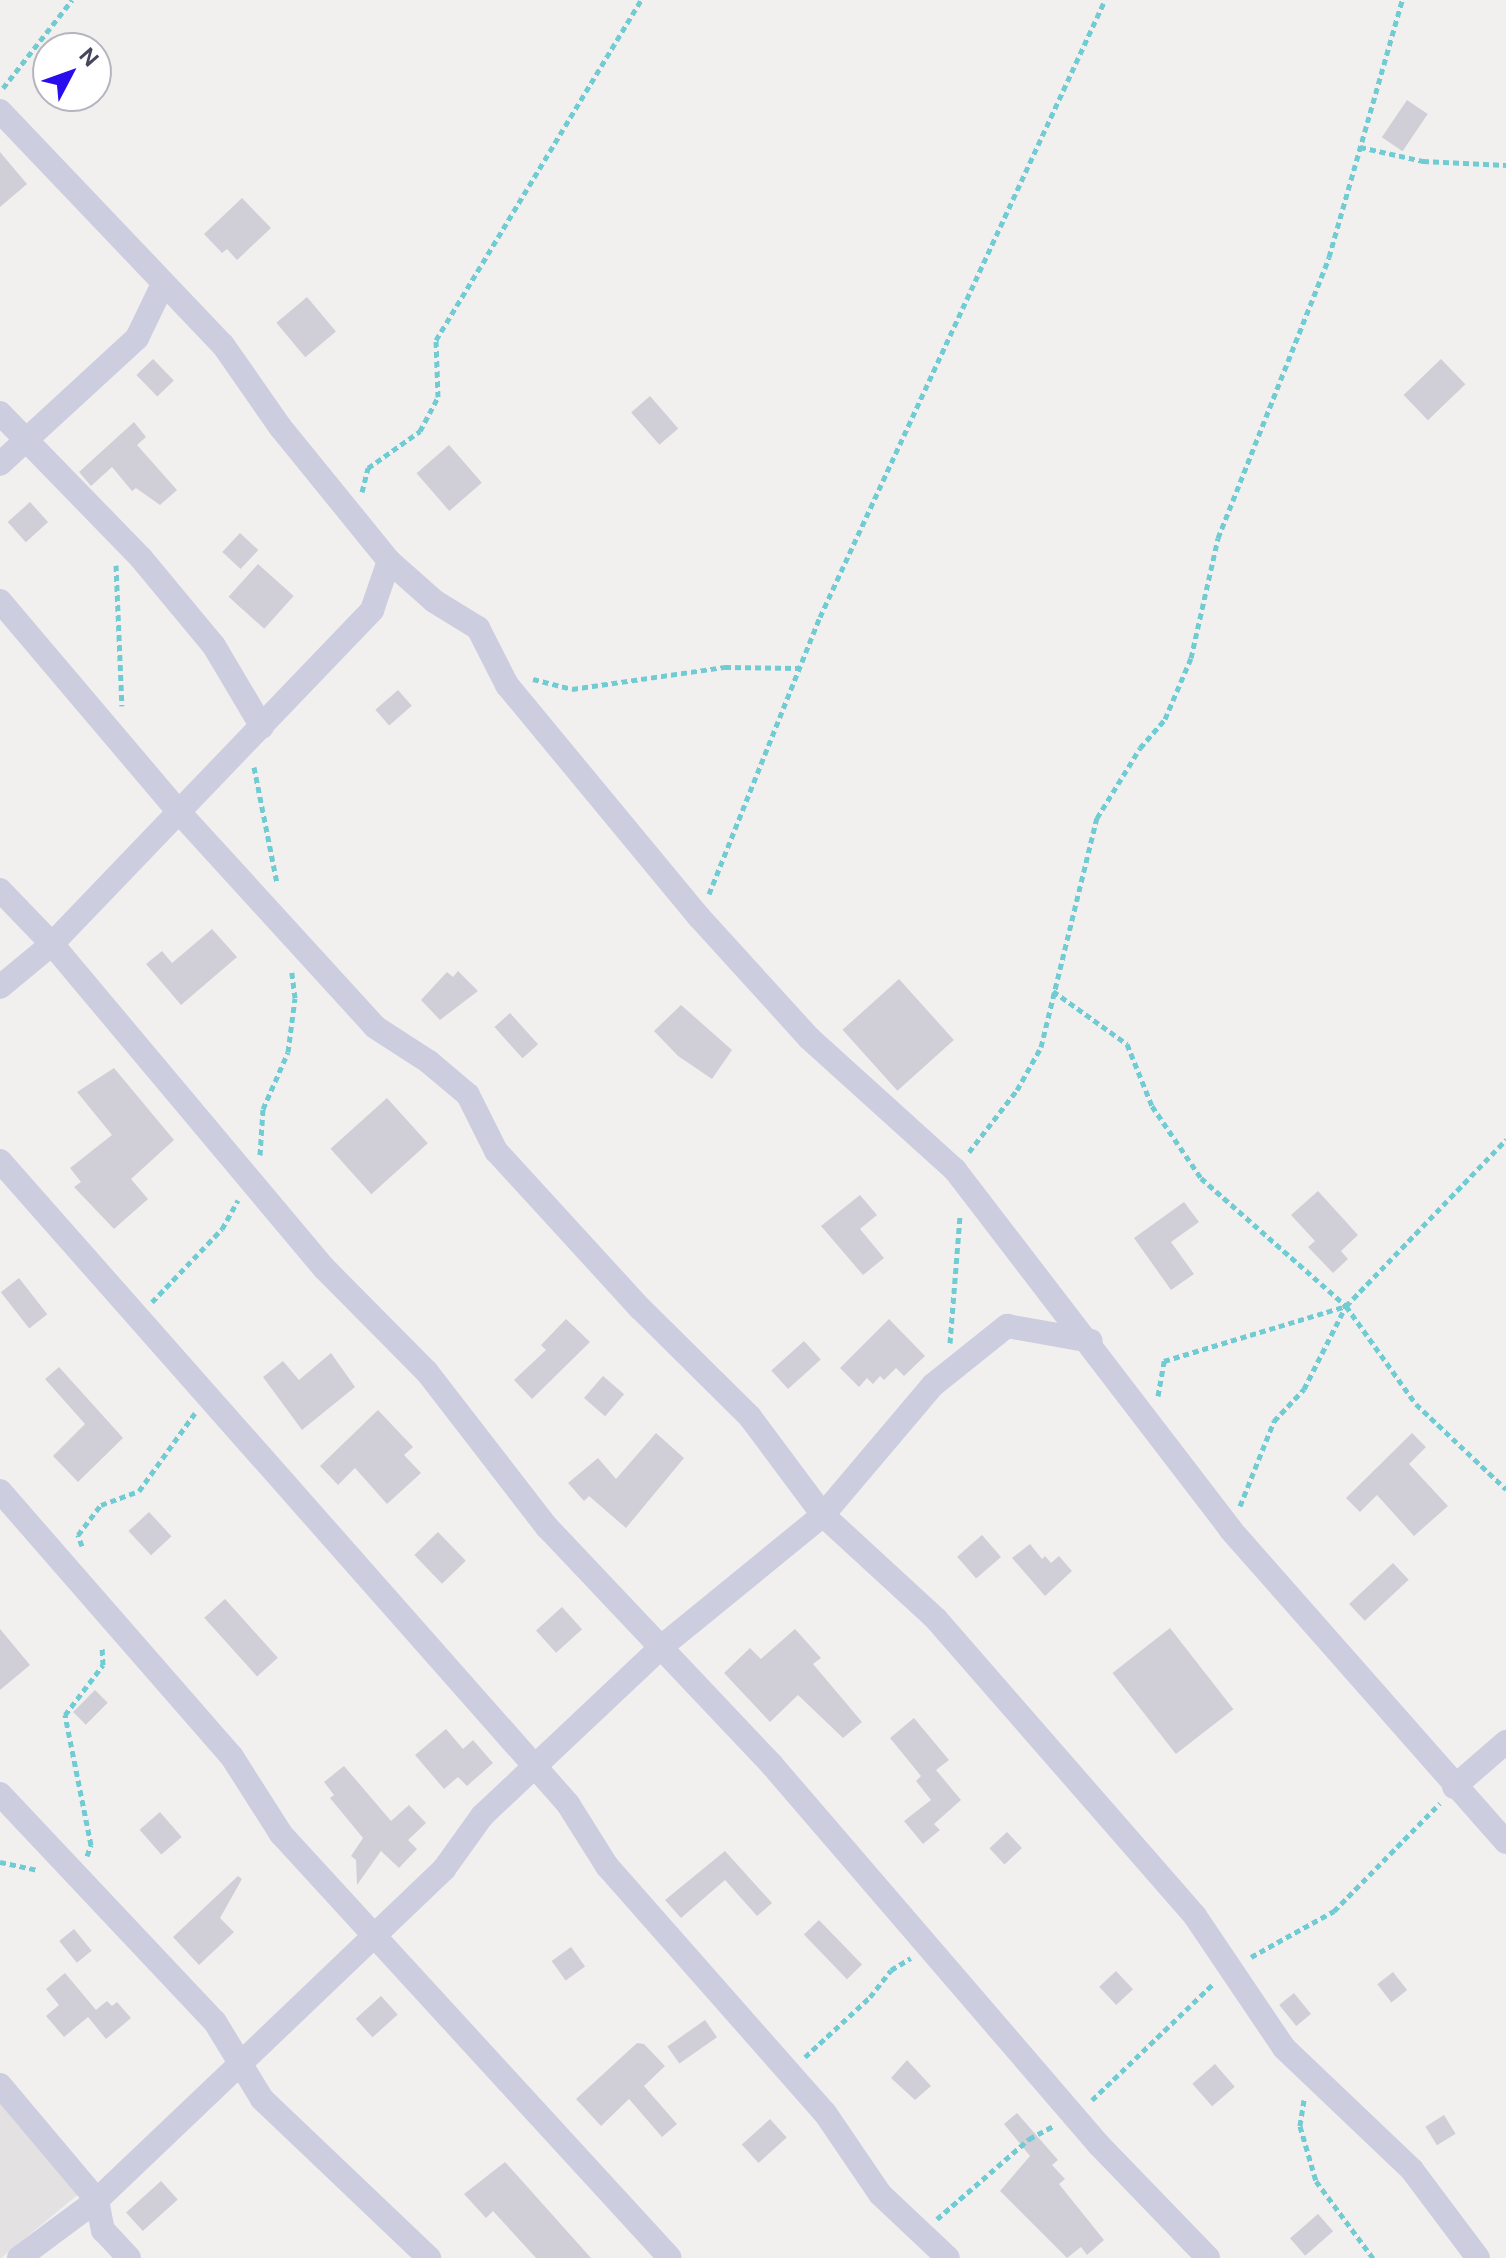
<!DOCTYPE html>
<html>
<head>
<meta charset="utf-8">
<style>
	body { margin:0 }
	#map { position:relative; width:1506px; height:2258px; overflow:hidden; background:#f2f0ef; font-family:"DM Sans",sans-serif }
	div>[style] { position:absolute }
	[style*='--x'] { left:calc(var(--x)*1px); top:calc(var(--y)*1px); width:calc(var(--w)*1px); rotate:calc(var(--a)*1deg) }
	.education>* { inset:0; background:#e3e1e1 }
	.building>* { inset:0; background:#d0ced7; transform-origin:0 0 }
	.path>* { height:5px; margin-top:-2.5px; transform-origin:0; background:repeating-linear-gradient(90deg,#70ccd2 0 6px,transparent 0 10px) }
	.minor>* { height:24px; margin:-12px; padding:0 12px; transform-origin:12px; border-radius:12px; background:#cdcde0 }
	span { translate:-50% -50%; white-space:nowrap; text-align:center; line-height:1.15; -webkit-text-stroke:7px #fff; paint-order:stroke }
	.north { position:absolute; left:32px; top:32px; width:80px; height:80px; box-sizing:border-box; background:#fff; border:2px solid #b5b5bf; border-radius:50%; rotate:49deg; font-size:22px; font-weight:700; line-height:32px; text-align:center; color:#47465e }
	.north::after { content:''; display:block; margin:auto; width:28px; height:36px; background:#290ded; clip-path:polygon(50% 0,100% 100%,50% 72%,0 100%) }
</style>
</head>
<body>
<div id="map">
	<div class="education">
		<div style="clip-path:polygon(0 2096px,80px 2193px,1px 2258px,0 2258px)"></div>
	</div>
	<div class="building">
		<div style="left:1407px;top:100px;width:25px;height:45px;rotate:34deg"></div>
		<div style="clip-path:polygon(0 152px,27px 184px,0 207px)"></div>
		<div style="clip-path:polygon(242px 198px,271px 228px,237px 260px,227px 249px,222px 253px,204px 234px)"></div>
		<div style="left:307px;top:297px;width:45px;height:40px;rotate:50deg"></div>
		<div style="left:153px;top:359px;width:30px;height:23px;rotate:46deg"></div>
		<div style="left:1441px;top:359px;width:35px;height:52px;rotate:46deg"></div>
		<div style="left:650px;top:396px;width:43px;height:25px;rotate:49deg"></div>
		<div style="clip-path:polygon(134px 422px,146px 437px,137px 445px,177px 490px,160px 505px,136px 488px,132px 491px,112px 467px,91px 486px,79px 472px)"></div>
		<div style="left:449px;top:445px;width:50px;height:43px;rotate:49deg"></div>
		<div style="left:30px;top:502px;width:27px;height:30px;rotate:48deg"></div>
		<div style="left:240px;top:533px;width:25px;height:26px;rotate:43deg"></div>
		<div style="left:258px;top:564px;width:48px;height:44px;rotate:42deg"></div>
		<div style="left:398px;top:690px;width:21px;height:30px;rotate:49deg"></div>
		<div style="clip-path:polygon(212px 929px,237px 957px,181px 1005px,146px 964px,162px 951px,172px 963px)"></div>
		<div style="clip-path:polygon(458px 971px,478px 991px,440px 1020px,421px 1000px,447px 972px,453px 977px)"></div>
		<div style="left:899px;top:979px;width:82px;height:76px;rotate:48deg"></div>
		<div style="clip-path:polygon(681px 1005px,732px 1050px,712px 1079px,678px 1056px,654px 1031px)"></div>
		<div style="left:510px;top:1013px;width:42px;height:21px;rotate:48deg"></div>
		<div style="clip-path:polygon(114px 1068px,174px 1140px,131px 1179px,148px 1199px,114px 1229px,74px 1187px,81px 1182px,70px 1168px,112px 1135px,77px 1092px)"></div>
		<div style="left:387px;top:1098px;width:61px;height:76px;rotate:48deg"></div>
		<div style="clip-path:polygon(1318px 1191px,1358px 1235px,1341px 1251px,1348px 1259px,1333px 1273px,1308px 1247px,1315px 1241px,1291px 1215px)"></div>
		<div style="clip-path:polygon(860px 1195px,877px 1215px,860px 1229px,884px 1258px,863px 1275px,821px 1226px)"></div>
		<div style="clip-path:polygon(1184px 1202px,1199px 1222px,1171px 1242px,1194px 1274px,1171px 1290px,1134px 1238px)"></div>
		<div style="left:19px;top:1278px;width:46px;height:23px;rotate:52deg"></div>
		<div style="clip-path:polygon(566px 1319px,590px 1342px,532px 1399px,514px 1380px,546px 1350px,541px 1345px)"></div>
		<div style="clip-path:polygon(889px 1319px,925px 1356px,904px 1376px,896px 1368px,884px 1380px,880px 1376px,873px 1384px,867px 1378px,859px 1387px,840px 1368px)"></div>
		<div style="left:804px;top:1341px;width:25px;height:44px;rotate:48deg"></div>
		<div style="clip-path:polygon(331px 1353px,355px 1387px,302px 1430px,263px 1377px,283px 1361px,299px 1380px)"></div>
		<div style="clip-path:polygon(59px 1367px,123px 1438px,78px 1482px,53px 1456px,85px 1424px,45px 1379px)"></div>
		<div style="left:603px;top:1376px;width:28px;height:29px;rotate:41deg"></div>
		<div style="clip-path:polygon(378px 1410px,413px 1447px,404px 1455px,421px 1473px,387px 1504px,355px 1468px,338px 1485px,320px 1466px)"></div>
		<div style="clip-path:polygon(656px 1433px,684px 1458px,626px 1528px,589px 1496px,584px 1501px,568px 1483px,598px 1458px,616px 1479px)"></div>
		<div style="clip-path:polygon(1412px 1433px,1426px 1447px,1409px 1464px,1448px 1506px,1414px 1536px,1377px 1495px,1360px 1512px,1346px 1498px)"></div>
		<div style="left:149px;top:1512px;width:33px;height:28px;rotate:47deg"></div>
		<div style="left:438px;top:1532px;width:40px;height:33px;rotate:46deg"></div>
		<div style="left:982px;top:1535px;width:29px;height:33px;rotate:49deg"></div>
		<div style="clip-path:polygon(1030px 1544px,1042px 1559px,1045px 1556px,1051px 1563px,1059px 1556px,1072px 1571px,1045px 1596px,1012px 1558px)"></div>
		<div style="left:1393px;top:1563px;width:23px;height:60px;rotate:47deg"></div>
		<div style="left:225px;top:1599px;width:79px;height:28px;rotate:48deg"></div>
		<div style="left:562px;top:1607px;width:30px;height:35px;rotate:48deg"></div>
		<div style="left:1170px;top:1628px;width:103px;height:73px;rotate:52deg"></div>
		<div style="clip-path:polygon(0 1629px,30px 1665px,0 1690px)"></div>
		<div style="clip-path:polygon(795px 1629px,821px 1658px,813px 1664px,862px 1722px,843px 1738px,798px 1695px,770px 1722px,724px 1673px,750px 1648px,761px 1659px)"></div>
		<div style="left:95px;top:1690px;width:18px;height:31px;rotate:45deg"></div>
		<div style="clip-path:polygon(914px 1718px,949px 1760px,936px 1770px,961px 1800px,934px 1824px,940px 1830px,923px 1844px,904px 1821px,931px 1800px,916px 1781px,921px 1776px,890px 1738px)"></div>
		<div style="clip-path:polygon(446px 1729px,463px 1749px,473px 1740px,493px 1763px,467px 1786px,458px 1777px,444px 1789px,415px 1755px)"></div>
		<div style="clip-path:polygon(344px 1766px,391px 1821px,409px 1805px,426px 1823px,408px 1840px,417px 1849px,399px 1868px,381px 1851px,357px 1885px,356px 1860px,351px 1856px,363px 1838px,330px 1798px,334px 1795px,324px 1782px)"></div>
		<div style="left:160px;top:1812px;width:33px;height:27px;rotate:49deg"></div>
		<div style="left:1007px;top:1832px;width:22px;height:24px;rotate:47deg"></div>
		<div style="clip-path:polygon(725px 1851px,772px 1903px,757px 1916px,725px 1880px,681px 1918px,665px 1900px)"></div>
		<div style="clip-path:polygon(238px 1876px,242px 1879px,220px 1918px,234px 1932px,199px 1965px,173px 1937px)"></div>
		<div style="left:819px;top:1920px;width:62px;height:21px;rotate:46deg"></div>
		<div style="left:74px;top:1929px;width:28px;height:19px;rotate:51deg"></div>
		<div style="left:571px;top:1947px;width:24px;height:24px;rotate:54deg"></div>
		<div style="left:1116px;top:1971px;width:25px;height:23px;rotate:47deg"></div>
		<div style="left:1393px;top:1972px;width:23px;height:20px;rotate:52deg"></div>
		<div style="clip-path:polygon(65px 1973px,96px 2010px,91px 2014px,107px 2001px,112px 2006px,117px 2002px,131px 2018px,106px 2039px,88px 2017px,64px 2037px,46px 2016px,59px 2005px,46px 1989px)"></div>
		<div style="left:1294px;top:1993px;width:27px;height:19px;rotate:51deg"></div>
		<div style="left:381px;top:1996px;width:25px;height:34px;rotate:48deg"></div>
		<div style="left:705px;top:2020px;width:21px;height:46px;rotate:55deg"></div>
		<div style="clip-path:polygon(637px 2043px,644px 2044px,665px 2066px,644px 2086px,677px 2124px,662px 2137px,629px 2099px,601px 2126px,576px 2099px)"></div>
		<div style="clip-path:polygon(907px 2060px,931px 2086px,915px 2100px,891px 2078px)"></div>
		<div style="left:1215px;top:2064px;width:30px;height:30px;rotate:49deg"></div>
		<div style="clip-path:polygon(1017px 2113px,1058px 2160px,1052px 2165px,1065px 2179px,1059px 2184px,1104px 2240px,1087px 2255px,1081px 2247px,1067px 2258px,1000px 2191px,1030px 2156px,1004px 2124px)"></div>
		<div style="left:1444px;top:2115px;width:22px;height:22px;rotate:58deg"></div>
		<div style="left:770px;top:2119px;width:25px;height:38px;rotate:48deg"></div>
		<div style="clip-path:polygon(505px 2162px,540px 2201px,591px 2258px,536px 2258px,493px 2211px,486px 2218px,464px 2194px)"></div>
		<div style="left:161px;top:2181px;width:25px;height:47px;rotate:48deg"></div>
		<div style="left:1318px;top:2214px;width:23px;height:37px;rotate:49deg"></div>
	</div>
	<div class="path">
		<div style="--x:3;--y:88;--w:112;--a:-51.9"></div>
		<div style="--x:1360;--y:147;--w:65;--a:12.5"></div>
		<div style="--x:1423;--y:161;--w:83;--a:2.8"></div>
		<div style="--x:362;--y:492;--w:25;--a:-76"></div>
		<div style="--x:368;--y:468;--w:64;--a:-35.4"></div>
		<div style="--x:420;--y:431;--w:38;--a:-62"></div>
		<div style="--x:438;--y:397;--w:57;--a:-92"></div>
		<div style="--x:436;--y:340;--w:397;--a:-58.9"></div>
		<div style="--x:116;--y:565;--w:141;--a:87.6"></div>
		<div style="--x:533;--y:679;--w:40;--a:14.4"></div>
		<div style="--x:572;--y:689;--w:155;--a:-8.2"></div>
		<div style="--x:725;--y:667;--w:74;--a:0.8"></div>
		<div style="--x:254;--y:767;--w:118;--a:78.8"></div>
		<div style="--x:709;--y:894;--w:298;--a:-68.2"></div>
		<div style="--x:820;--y:617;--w:680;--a:-65.21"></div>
		<div style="--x:1053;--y:991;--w:91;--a:35.6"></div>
		<div style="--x:1127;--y:1044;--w:67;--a:68"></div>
		<div style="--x:1152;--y:1106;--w:87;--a:55.8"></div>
		<div style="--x:1201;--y:1178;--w:193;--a:41.4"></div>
		<div style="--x:1346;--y:1306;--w:120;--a:54.5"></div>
		<div style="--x:1416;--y:1404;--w:124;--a:43.4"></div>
		<div style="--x:969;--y:1152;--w:78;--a:-52.3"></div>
		<div style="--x:1017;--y:1090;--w:49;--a:-60.8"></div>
		<div style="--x:1041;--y:1047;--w:236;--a:-76.3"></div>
		<div style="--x:1097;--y:818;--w:82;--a:-58.4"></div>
		<div style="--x:1140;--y:748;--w:38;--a:-49"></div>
		<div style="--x:1165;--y:719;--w:66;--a:-66.9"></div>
		<div style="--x:1191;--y:658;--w:123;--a:-77.3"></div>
		<div style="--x:1218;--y:538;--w:302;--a:-68.4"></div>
		<div style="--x:1329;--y:257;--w:267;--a:-74.1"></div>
		<div style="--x:260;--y:1155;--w:46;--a:-86.3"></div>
		<div style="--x:263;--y:1109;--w:62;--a:-66.3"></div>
		<div style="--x:288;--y:1052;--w:54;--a:-82.6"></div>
		<div style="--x:295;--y:998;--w:26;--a:-97"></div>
		<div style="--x:152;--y:1302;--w:101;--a:-46.2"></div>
		<div style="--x:222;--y:1229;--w:33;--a:-61"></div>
		<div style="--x:950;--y:1343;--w:126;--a:-85.5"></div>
		<div style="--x:1158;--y:1396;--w:36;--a:-80"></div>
		<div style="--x:1164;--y:1361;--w:190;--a:-16.8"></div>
		<div style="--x:1240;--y:1506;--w:92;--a:-68.2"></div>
		<div style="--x:1274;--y:1421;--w:44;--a:-46.8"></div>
		<div style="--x:1304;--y:1389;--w:93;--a:-63.2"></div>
		<div style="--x:1346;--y:1306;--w:231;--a:-46.1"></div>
		<div style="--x:82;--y:1546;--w:12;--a:-110"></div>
		<div style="--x:78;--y:1535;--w:38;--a:-53"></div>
		<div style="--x:101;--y:1505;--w:40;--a:-20.2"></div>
		<div style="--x:139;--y:1491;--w:96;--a:-54.3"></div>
		<div style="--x:87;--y:1856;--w:12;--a:-70"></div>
		<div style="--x:91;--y:1845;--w:133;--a:-101.3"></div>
		<div style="--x:65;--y:1715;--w:63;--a:-52.8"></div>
		<div style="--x:103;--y:1665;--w:19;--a:-93"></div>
		<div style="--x:0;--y:1862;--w:38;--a:12"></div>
		<div style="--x:1251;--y:1957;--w:95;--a:-29"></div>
		<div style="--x:1334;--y:1911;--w:151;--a:-45.5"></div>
		<div style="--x:805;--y:2057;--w:88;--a:-42.7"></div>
		<div style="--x:870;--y:1997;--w:34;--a:-52"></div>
		<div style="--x:891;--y:1970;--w:23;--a:-31"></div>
		<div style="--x:1092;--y:2100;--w:169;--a:-43.8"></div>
		<div style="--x:1304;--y:2100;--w:26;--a:99"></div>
		<div style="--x:1300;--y:2126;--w:57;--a:73.8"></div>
		<div style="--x:1316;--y:2181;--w:96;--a:53.5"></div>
		<div style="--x:937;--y:2219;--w:122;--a:-41"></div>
		<div style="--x:1029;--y:2139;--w:27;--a:-28"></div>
	</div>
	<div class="minor">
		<div style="--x:0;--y:111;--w:323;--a:46.4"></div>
		<div style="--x:223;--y:345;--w:101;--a:55.1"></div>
		<div style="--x:281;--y:428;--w:171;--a:50.9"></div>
		<div style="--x:389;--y:561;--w:60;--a:41.6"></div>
		<div style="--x:434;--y:601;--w:52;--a:31.5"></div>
		<div style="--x:478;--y:628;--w:64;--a:63"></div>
		<div style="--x:507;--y:685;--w:301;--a:50.4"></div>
		<div style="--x:699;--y:917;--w:164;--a:47.7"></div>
		<div style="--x:809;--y:1038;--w:197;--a:42.1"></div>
		<div style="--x:955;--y:1170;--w:452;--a:52.5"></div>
		<div style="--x:1230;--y:1529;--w:417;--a:48.6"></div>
		<div style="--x:0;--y:413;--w:202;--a:45.8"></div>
		<div style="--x:141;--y:558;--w:114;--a:50.3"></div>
		<div style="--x:214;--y:646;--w:94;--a:59.3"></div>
		<div style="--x:0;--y:464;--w:186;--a:-42.6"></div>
		<div style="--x:137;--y:338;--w:60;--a:-64.3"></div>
		<div style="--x:0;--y:601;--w:275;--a:49.7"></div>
		<div style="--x:178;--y:811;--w:292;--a:47.6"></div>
		<div style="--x:375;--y:1027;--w:64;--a:32.9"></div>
		<div style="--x:429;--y:1062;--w:51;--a:40.2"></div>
		<div style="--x:468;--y:1095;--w:63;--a:63.4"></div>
		<div style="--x:496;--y:1151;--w:214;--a:47.5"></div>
		<div style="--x:641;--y:1309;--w:153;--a:44.7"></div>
		<div style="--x:750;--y:1417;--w:122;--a:53.3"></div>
		<div style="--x:823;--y:1515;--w:154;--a:42.6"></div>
		<div style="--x:936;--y:1619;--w:394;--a:48.9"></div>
		<div style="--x:1195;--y:1916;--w:159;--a:56"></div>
		<div style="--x:1284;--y:2048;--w:177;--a:43.6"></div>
		<div style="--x:1412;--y:2170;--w:110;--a:53.1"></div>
		<div style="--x:0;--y:890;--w:75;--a:46.1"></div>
		<div style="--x:52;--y:944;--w:423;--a:50"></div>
		<div style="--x:324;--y:1268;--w:146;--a:45.3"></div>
		<div style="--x:427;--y:1372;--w:196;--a:52.3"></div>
		<div style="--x:547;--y:1527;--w:328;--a:46.6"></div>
		<div style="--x:772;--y:1765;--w:501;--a:49.29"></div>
		<div style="--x:1099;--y:2145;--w:157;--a:46"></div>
		<div style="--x:0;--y:987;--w:67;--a:-39.6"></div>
		<div style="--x:52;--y:944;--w:463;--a:-46.2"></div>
		<div style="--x:372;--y:610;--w:52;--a:-70.9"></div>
		<div style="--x:0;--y:1161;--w:858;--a:48.54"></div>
		<div style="--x:568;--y:1804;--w:73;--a:57.8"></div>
		<div style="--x:607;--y:1866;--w:329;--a:48.6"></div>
		<div style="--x:825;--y:2113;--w:98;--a:55.8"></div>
		<div style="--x:880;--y:2194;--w:93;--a:43.3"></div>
		<div style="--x:0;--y:1491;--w:353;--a:48.9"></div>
		<div style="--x:232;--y:1757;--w:91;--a:57.5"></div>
		<div style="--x:281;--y:1834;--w:575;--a:47.47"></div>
		<div style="--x:1454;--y:1787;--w:69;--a:-40.9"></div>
		<div style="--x:0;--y:1794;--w:313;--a:46.7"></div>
		<div style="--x:215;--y:2022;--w:90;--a:58.6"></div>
		<div style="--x:262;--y:2099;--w:231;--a:43.6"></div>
		<div style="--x:0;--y:2085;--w:150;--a:49.9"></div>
		<div style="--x:97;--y:2200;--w:31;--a:79"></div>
		<div style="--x:103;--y:2230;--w:38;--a:47"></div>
		<div style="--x:19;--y:2258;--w:97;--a:-36.6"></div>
		<div style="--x:97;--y:2200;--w:196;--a:-43.6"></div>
		<div style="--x:239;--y:2065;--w:284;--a:-43.7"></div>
		<div style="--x:444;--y:1869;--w:65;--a:-54.4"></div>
		<div style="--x:482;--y:1816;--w:245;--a:-43.3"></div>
		<div style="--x:660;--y:1648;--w:210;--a:-39.2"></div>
		<div style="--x:823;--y:1515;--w:170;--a:-49.8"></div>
		<div style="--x:933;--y:1385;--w:95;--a:-38.6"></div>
		<div style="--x:1007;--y:1326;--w:85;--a:10.1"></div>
	</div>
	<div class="north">N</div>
</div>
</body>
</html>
